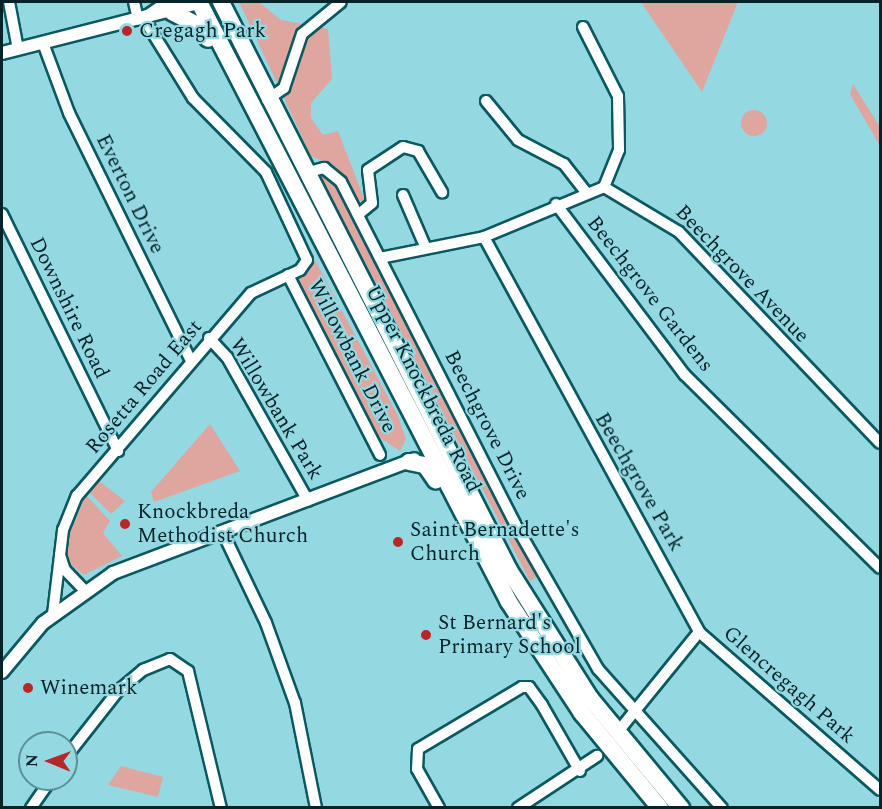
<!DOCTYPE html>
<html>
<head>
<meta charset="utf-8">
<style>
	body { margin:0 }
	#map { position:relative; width:882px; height:809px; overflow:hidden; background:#94d8e2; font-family:Spectral,serif }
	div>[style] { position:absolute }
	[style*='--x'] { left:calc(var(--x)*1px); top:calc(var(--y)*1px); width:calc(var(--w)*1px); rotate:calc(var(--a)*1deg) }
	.green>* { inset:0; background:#dfa69f }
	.round { border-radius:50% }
	.roads { filter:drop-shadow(2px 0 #095961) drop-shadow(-2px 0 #095961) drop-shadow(0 2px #095961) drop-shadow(0 -2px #095961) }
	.minor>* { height:10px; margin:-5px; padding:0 5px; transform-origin:5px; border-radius:5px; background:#fff }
	.tertiary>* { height:12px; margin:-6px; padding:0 6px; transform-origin:6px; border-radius:6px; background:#fff }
	.trunk>* { height:16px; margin:-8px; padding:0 8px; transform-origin:8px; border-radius:8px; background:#fff }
	.dots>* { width:16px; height:16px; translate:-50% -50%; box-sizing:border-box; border:3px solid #94d8e2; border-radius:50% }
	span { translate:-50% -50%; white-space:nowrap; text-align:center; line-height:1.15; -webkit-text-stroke:4.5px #94d8e2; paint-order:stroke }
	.poi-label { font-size:21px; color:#062327 }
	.left { translate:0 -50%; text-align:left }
	.street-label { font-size:21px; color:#062327 }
	.frame { position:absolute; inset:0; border:3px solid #062327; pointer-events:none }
	.north { position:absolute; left:18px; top:731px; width:60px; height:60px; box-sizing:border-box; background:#94d8e2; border:2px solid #5b9097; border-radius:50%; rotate:271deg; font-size:16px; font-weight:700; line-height:24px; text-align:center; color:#062327 }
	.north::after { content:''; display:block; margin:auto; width:21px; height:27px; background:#b72727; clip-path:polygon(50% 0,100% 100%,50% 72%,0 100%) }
</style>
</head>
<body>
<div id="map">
	<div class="green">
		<div style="clip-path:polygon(239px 2px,259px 2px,281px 20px,328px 29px,332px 79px,311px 103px,311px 118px,323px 135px,338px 131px,365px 201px,359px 201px,336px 167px,311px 156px)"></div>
		<div style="clip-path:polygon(641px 2px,738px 2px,702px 92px)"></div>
		<div style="clip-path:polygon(853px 84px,880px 127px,880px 146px,850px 94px)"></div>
		<div class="round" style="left:741px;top:110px;width:26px;height:26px"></div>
		<div style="clip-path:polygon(323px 172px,337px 183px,538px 576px,530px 581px,319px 173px)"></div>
		<div style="clip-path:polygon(315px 260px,397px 414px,406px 439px,400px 451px,379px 437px,313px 311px,297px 275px)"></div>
		<div style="clip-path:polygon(210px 424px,240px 471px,154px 502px,151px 492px)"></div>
		<div style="clip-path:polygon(99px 481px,125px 501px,111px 514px,89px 492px)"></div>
		<div style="clip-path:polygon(86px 495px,110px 521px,103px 533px,122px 556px,84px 575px,68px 562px,65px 545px)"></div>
		<div style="clip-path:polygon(121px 766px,163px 777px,158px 797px,108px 785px)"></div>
	</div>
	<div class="roads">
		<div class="minor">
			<div style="--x:9;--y:2;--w:48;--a:79.2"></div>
			<div style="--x:134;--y:2;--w:18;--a:77"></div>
			<div style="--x:583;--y:27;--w:77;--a:63.1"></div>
			<div style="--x:618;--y:96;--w:54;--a:88.9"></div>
			<div style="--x:619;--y:150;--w:40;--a:112"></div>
			<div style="--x:43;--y:43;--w:75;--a:69.6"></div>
			<div style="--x:69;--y:113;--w:274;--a:63.8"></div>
			<div style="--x:267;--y:100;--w:21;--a:-35"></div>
			<div style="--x:284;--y:88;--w:57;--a:-71.6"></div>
			<div style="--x:302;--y:34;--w:50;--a:-39.4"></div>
			<div style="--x:486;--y:101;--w:50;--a:50.6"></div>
			<div style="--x:518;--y:140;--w:52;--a:27.6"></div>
			<div style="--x:564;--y:164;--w:36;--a:52"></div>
			<div style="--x:305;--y:173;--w:20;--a:-15"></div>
			<div style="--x:324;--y:168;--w:22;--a:39"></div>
			<div style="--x:341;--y:182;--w:384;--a:63"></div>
			<div style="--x:515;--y:524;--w:167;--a:60.2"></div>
			<div style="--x:598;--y:669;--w:186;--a:48.3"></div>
			<div style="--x:403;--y:195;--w:56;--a:66.7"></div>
			<div style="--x:556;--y:204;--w:214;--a:53"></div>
			<div style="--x:685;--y:375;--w:274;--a:44.7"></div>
			<div style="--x:2;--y:214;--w:264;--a:63.9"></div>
			<div style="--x:359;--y:214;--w:17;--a:-40"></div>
			<div style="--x:372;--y:203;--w:33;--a:-97"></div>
			<div style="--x:368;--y:170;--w:42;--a:-33.3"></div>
			<div style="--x:403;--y:147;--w:16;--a:15"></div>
			<div style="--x:418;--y:151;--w:48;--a:59.7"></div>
			<div style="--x:484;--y:237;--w:450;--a:61.4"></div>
			<div style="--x:699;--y:632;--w:130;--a:129.1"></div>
			<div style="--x:380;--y:258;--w:106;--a:-11.4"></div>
			<div style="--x:484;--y:237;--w:130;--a:-22.6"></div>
			<div style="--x:604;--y:187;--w:87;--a:31"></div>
			<div style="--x:679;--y:232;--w:291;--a:46.4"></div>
			<div style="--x:288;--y:275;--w:202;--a:62.9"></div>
			<div style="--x:209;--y:338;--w:26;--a:47"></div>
			<div style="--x:227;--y:357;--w:165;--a:60.6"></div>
			<div style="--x:222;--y:531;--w:102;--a:64.4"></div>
			<div style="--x:266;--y:623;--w:85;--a:70.1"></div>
			<div style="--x:295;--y:703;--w:107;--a:78.7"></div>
			<div style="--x:60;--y:555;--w:16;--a:72"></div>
			<div style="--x:65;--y:570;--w:29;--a:46"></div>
			<div style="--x:53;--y:614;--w:85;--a:-83.2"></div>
			<div style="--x:63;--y:530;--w:37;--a:-68"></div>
			<div style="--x:77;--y:496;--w:267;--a:-49.4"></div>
			<div style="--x:251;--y:293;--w:54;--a:-25.1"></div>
			<div style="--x:300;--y:270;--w:12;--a:-55"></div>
			<div style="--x:307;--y:260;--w:97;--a:-115"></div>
			<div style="--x:266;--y:172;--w:104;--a:-134.6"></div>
			<div style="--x:193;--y:98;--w:93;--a:-121.8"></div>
			<div style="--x:699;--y:632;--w:240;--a:41.1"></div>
			<div style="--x:66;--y:757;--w:84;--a:-51.8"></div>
			<div style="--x:118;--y:691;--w:33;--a:-40"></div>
			<div style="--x:143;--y:670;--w:29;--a:-22"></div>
			<div style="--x:170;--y:659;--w:22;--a:34"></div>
			<div style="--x:188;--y:671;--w:141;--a:76.5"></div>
			<div style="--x:31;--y:808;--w:35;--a:-55"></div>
			<div style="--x:439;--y:808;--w:45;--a:-119.4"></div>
			<div style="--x:417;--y:769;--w:20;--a:-87"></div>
			<div style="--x:418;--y:749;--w:121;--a:-30.8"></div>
			<div style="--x:522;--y:687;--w:7;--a:0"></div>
			<div style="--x:529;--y:687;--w:22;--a:54"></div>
			<div style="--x:542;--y:705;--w:76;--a:60.1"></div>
			<div style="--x:518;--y:808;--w:95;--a:-33.4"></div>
		</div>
		<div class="tertiary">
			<div style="--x:145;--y:18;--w:29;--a:-34"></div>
			<div style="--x:2;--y:53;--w:206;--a:-14.3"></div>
			<div style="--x:2;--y:672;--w:64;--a:-50.1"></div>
			<div style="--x:43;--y:623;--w:86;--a:-35.5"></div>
			<div style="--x:113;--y:573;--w:322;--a:-20.7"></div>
		</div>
		<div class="trunk">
			<div style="--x:199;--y:2;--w:675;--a:62.68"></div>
			<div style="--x:509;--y:602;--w:133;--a:56.7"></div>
			<div style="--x:582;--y:713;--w:123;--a:50.6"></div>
			<div style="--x:221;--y:2;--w:637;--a:63.11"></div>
			<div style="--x:509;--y:570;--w:151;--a:57.7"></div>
			<div style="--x:590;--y:698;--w:143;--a:50.4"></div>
			<div style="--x:172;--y:12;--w:31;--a:27"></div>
			<div style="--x:200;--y:26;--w:15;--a:58"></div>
			<div style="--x:409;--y:462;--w:16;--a:11"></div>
			<div style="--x:425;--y:465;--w:19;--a:55"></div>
		</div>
	</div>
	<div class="dots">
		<div style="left:127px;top:31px;background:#b72727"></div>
		<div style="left:125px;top:524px;background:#b72727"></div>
		<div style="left:398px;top:542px;background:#b72727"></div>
		<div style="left:426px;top:635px;background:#b72727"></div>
		<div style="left:28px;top:688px;background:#b72727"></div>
	</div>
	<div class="poi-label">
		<span class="left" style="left:139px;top:31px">Cregagh Park</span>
		<span class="left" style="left:137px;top:524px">Knockbreda<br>Methodist Church</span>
		<span class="left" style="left:410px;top:542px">Saint Bernadette's<br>Church</span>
		<span class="left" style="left:438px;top:635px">St Bernard's<br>Primary School</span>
		<span class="left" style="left:40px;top:688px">Winemark</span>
	</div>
	<div class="street-label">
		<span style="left:130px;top:194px;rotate:64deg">Everton Drive</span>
		<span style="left:742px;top:274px;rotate:46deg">Beechgrove Avenue</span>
		<span style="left:650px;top:294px;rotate:52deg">Beechgrove Gardens</span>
		<span style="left:69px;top:308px;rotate:64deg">Downshire Road</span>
		<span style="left:352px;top:356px;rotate:63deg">Willowbank Drive</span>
		<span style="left:144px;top:387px;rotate:-50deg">Rosetta Road East</span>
		<span style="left:423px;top:389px;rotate:63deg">Upper Knockbreda Road</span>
		<span style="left:276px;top:409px;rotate:59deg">Willowbank Park</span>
		<span style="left:487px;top:425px;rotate:63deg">Beechgrove Drive</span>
		<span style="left:639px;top:482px;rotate:60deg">Beechgrove Park</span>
		<span style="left:789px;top:685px;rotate:41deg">Glencregagh Park</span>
	</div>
	<div class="frame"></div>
	<div class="north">N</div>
</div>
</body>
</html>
